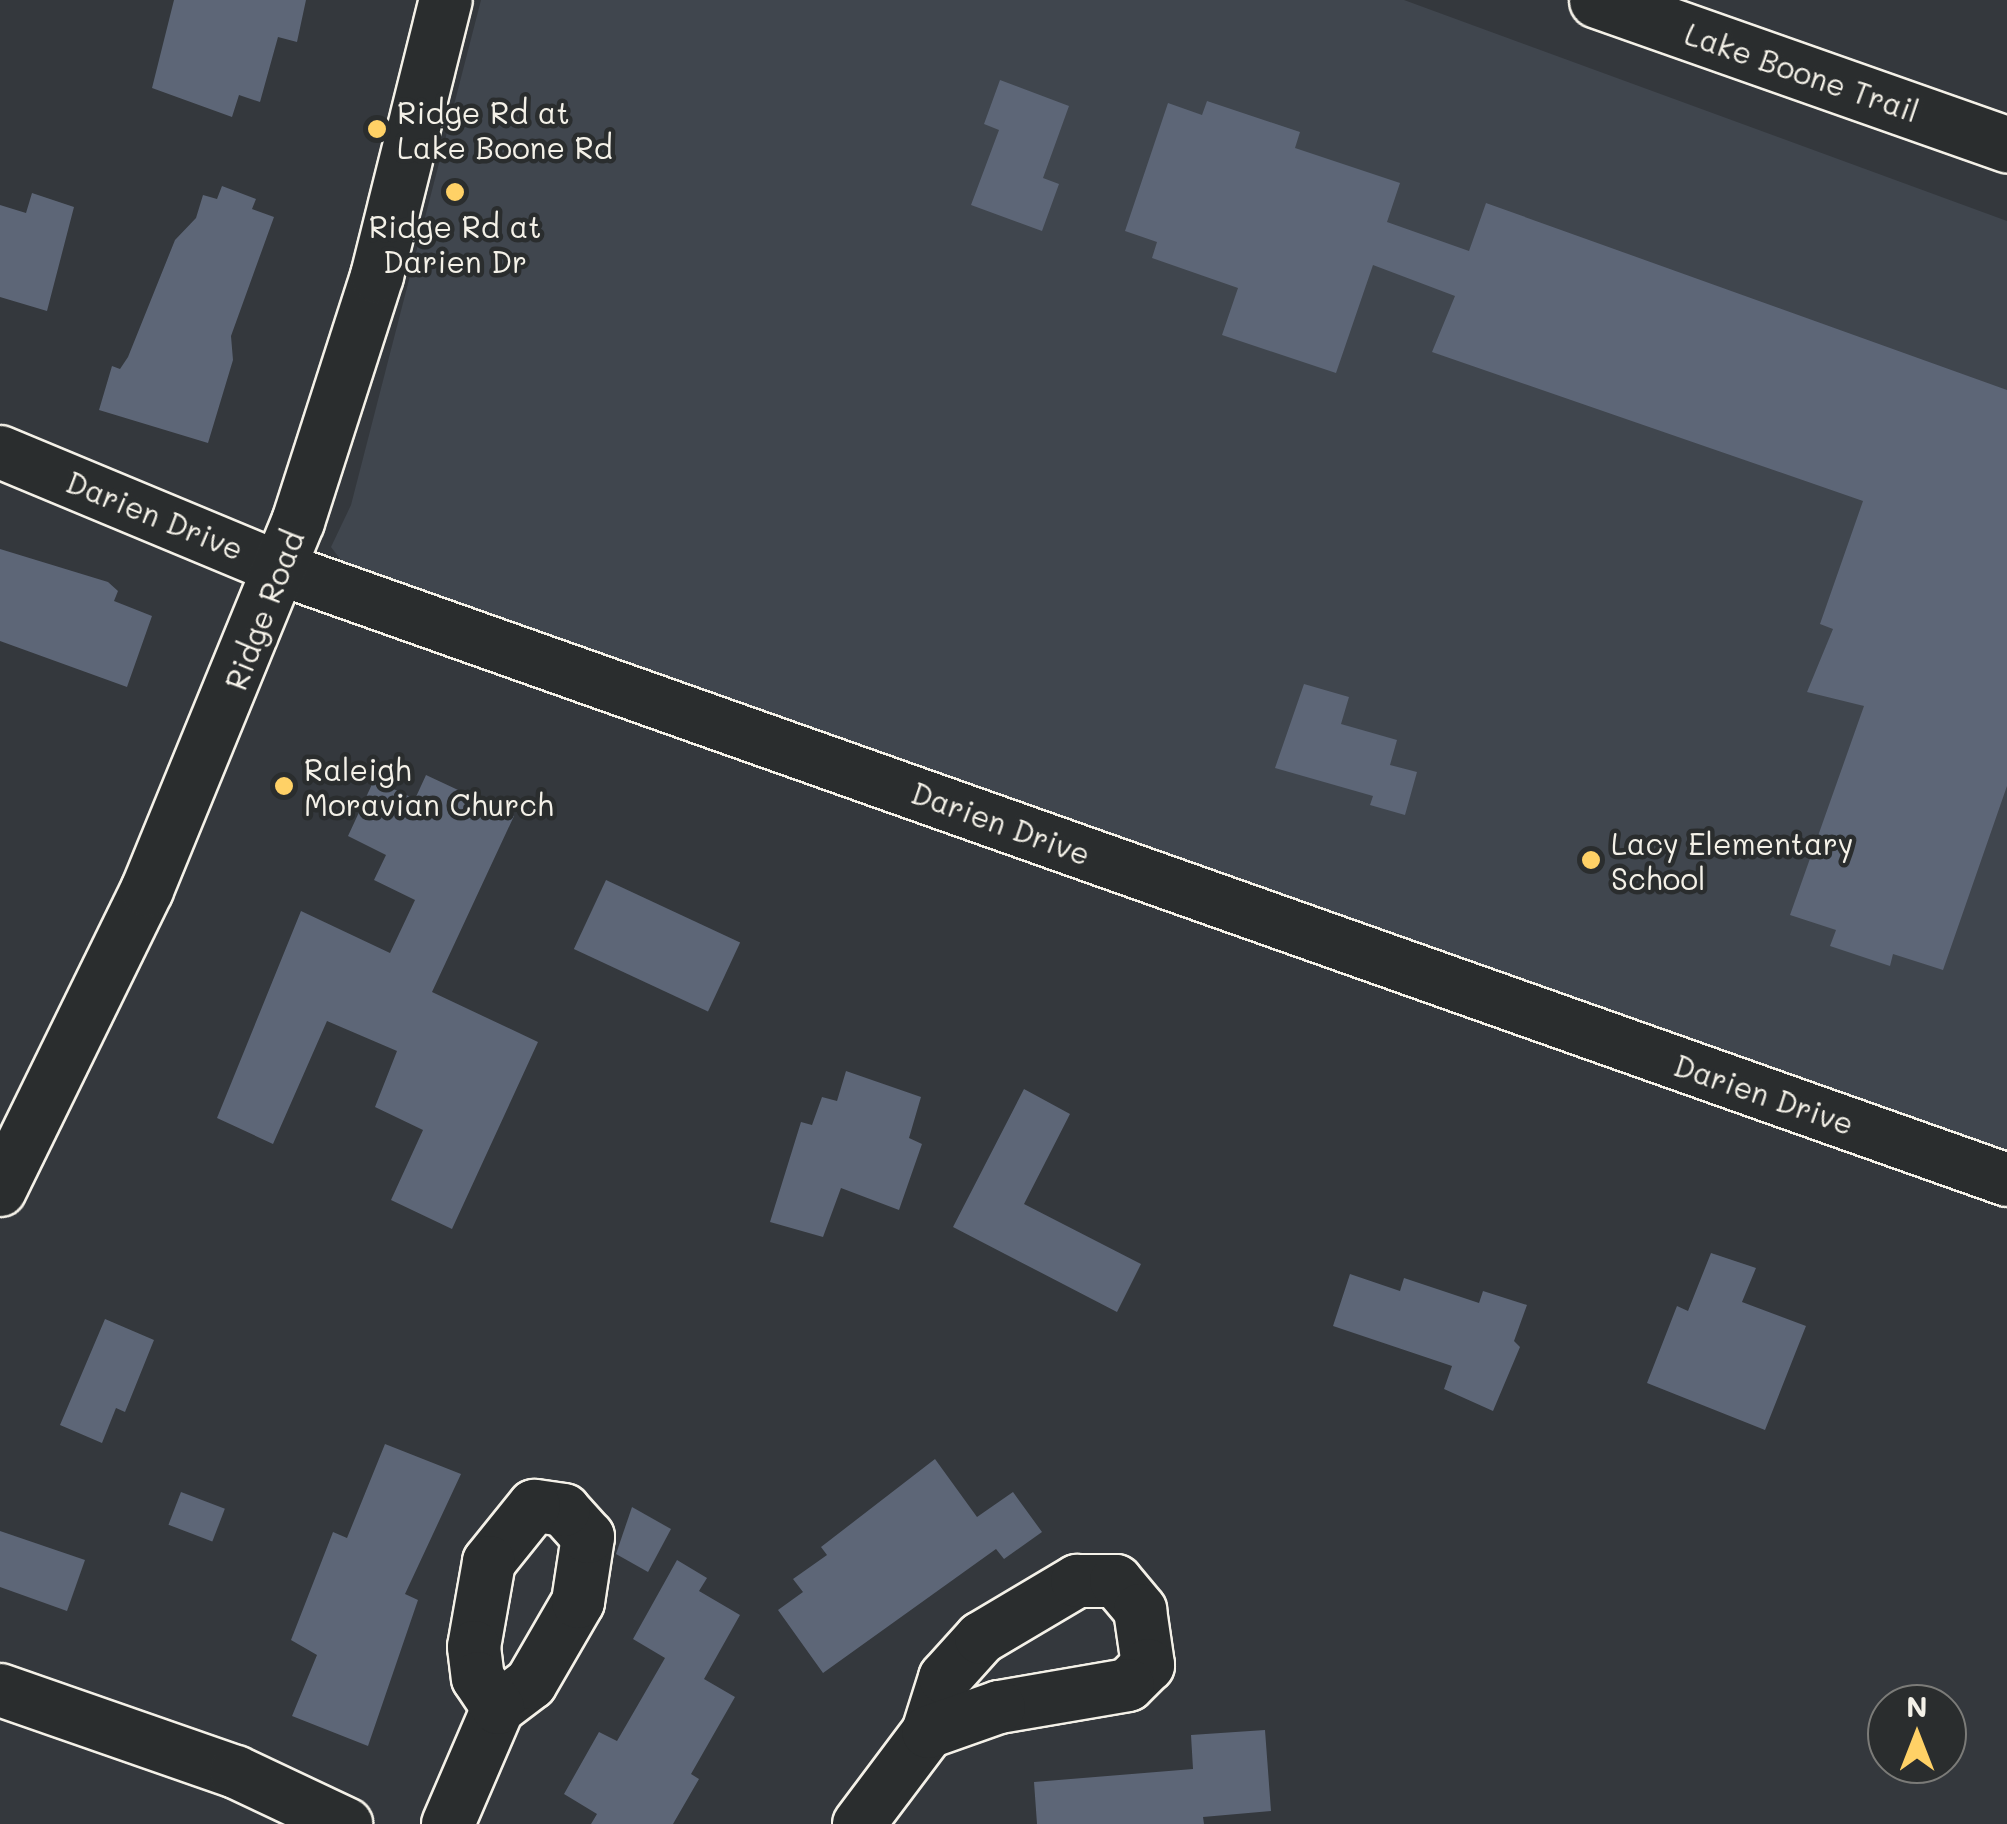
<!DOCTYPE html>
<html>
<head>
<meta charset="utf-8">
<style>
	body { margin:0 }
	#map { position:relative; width:2007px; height:1824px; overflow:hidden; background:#34383d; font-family:Mali,sans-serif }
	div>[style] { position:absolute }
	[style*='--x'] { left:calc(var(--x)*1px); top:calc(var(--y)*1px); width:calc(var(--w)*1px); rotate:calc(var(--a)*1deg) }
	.built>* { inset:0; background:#40464e }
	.building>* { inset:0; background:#5d6677; transform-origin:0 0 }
	.roads { filter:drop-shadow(2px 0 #f4f1e8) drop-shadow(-2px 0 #f4f1e8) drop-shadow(0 2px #f4f1e8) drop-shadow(0 -2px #f4f1e8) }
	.minor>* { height:52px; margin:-26px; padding:0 26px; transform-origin:26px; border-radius:26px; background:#2a2d2e }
	.major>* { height:55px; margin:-27.5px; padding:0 27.5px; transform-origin:27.5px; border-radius:27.5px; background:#2a2d2e }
	.dots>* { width:28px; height:28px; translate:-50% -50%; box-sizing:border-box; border:5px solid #2a2d2e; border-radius:50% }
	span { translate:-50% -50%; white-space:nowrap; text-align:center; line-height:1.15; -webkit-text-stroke:9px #2a2d2e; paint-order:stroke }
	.street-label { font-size:30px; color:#f4f1e8 }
	.poi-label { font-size:30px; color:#f4f1e8 }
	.left { translate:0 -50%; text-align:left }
	.north { position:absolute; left:1867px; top:1684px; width:100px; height:100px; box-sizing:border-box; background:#2a2d2e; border:2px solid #7b7b78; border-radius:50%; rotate:0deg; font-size:28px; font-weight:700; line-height:40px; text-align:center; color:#f4f1e8 }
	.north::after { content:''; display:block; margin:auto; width:35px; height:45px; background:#ffd166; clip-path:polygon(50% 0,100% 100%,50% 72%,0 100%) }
</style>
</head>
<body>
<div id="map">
	<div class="built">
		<div style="clip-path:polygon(481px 0,1404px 0,2007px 221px,2007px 1156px,344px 564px,331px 547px,351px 505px)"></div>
	</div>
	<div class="building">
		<div style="clip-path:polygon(174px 0,306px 0,297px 42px,278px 37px,260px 102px,239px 95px,232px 117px,152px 88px)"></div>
		<div style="clip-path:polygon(1000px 80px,1069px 106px,1043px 178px,1059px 184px,1042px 231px,971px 205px,999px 130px,984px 124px)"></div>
		<div style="clip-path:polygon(1207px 101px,1300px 132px,1295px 148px,1400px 183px,1387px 222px,1469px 251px,1486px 203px,2007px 390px,2007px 786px,1943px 970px,1893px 954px,1890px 966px,1830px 946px,1836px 930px,1790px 915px,1864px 706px,1807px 692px,1833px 629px,1820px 624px,1863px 501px,1432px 352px,1455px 296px,1373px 265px,1336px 373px,1222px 335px,1238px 288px,1152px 258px,1157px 242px,1125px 231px,1168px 103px,1202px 115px)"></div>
		<div style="clip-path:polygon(222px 186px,256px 199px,252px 209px,274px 217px,231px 336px,233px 360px,208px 443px,99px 410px,112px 366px,120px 369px,128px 357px,175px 240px,196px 218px,203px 195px,217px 199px)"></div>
		<div style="clip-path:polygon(32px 193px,74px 207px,47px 311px,0 297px,0 205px,26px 213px)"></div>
		<div style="clip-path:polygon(0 549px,108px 582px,118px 591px,114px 601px,152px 616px,127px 687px,0 641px)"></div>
		<div style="clip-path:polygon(1304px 684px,1349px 697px,1341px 724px,1397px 740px,1390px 765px,1417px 772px,1405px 815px,1370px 805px,1373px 796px,1275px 768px)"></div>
		<div style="clip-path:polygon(426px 775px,514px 816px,432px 992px,538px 1042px,452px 1229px,391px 1200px,423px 1130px,375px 1107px,397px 1051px,327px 1021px,273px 1144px,217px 1118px,301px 911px,390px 953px,415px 900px,374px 880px,386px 855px,348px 836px,374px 780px,415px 799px)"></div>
		<div style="left:606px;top:880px;width:148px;height:76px;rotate:25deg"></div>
		<div style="clip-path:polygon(846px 1071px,921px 1097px,909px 1138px,922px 1144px,899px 1210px,841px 1188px,823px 1237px,770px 1222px,801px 1122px,812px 1125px,822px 1097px,837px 1101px)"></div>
		<div style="clip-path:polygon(1024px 1089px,1070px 1114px,1024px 1204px,1141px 1264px,1117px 1312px,953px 1227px)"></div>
		<div style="clip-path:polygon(1711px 1253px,1756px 1268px,1742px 1302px,1806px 1326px,1765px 1430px,1647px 1383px,1677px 1306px,1688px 1311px)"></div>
		<div style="clip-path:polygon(1350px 1274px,1400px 1291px,1404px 1278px,1479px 1303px,1483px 1291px,1527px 1305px,1514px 1341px,1520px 1347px,1493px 1411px,1444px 1389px,1452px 1366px,1333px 1326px)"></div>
		<div style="clip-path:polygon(105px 1319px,154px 1340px,125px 1412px,116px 1408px,102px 1443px,60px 1425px)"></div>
		<div style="clip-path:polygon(385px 1444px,461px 1474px,405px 1594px,418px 1600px,368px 1746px,292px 1716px,317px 1655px,291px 1640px,333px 1532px,347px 1538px)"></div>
		<div style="clip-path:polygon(935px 1459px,977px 1517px,1013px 1492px,1042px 1532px,1004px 1559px,996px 1549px,823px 1673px,778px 1610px,803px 1592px,793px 1579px,827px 1555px,821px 1547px)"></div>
		<div style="left:181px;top:1492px;width:47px;height:35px;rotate:21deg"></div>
		<div style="clip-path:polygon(632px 1507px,671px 1529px,648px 1572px,616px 1554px)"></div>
		<div style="clip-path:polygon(0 1531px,85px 1560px,67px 1611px,0 1587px)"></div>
		<div style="clip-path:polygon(677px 1560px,707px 1578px,699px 1591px,740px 1615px,704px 1679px,735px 1697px,691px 1774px,699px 1779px,673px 1824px,591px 1824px,597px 1814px,564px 1794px,599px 1732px,617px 1741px,665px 1658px,633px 1639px)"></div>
		<div style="clip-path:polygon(1265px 1730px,1271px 1811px,1203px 1817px,1204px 1824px,1037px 1824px,1034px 1782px,1193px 1769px,1191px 1735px)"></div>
	</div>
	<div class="roads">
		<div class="minor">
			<div style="--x:0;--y:452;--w:304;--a:22.6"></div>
			<div style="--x:281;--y:569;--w:1831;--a:19.49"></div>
			<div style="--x:0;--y:1190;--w:334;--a:-63.9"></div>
			<div style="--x:147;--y:890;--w:398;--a:-67.7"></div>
			<div style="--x:298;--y:522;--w:258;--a:-72.2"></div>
			<div style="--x:377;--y:276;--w:284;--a:-76"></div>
			<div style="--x:0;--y:1690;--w:250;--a:19.2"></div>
			<div style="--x:236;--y:1772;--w:122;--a:25.3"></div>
			<div style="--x:448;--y:1824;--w:126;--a:-66.7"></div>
			<div style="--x:498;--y:1708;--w:41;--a:-37.1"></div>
			<div style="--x:531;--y:1683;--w:94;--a:-59.9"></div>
			<div style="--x:578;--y:1602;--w:66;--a:-81.3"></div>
			<div style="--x:588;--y:1537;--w:36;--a:-132"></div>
			<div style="--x:564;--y:1510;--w:30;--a:-172"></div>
			<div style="--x:534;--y:1506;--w:72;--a:128.8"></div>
			<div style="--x:489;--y:1562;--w:86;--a:100"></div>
			<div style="--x:474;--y:1647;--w:31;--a:83"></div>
			<div style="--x:478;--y:1678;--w:36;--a:56"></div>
			<div style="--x:859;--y:1824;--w:115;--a:-53.1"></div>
			<div style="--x:928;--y:1732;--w:57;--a:-72.5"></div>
			<div style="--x:945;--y:1678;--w:54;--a:-48"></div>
			<div style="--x:981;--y:1638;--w:112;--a:-30.7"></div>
			<div style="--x:1077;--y:1581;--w:39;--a:0"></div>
			<div style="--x:1116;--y:1581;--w:38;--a:50"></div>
			<div style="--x:1140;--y:1610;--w:56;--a:81.7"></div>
			<div style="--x:1148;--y:1665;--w:28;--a:135"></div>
			<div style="--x:1128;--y:1685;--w:131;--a:170.3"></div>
			<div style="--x:999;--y:1707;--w:75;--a:160.6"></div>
		</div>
		<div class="major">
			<div style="--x:1597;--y:0;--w:435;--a:19.4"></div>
		</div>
	</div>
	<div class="dots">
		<div style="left:377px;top:129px;background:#ffd166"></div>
		<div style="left:455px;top:192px;background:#ffd166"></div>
		<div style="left:284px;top:786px;background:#ffd166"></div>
		<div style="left:1591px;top:860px;background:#ffd166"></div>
	</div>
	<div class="street-label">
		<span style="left:1802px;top:72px;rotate:19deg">Lake Boone Trail</span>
		<span style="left:155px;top:515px;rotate:22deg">Darien Drive</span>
		<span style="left:264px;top:610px;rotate:-69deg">Ridge Road</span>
		<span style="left:1001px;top:823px;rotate:20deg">Darien Drive</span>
		<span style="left:1764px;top:1094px;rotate:19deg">Darien Drive</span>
	</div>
	<div class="poi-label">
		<span class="left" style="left:397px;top:129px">Ridge Rd at<br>Lake Boone Rd</span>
		<span style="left:455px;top:243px">Ridge Rd at<br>Darien Dr</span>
		<span class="left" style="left:304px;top:786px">Raleigh<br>Moravian Church</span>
		<span class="left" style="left:1611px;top:860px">Lacy Elementary<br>School</span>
	</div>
	<div class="north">N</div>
</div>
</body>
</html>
